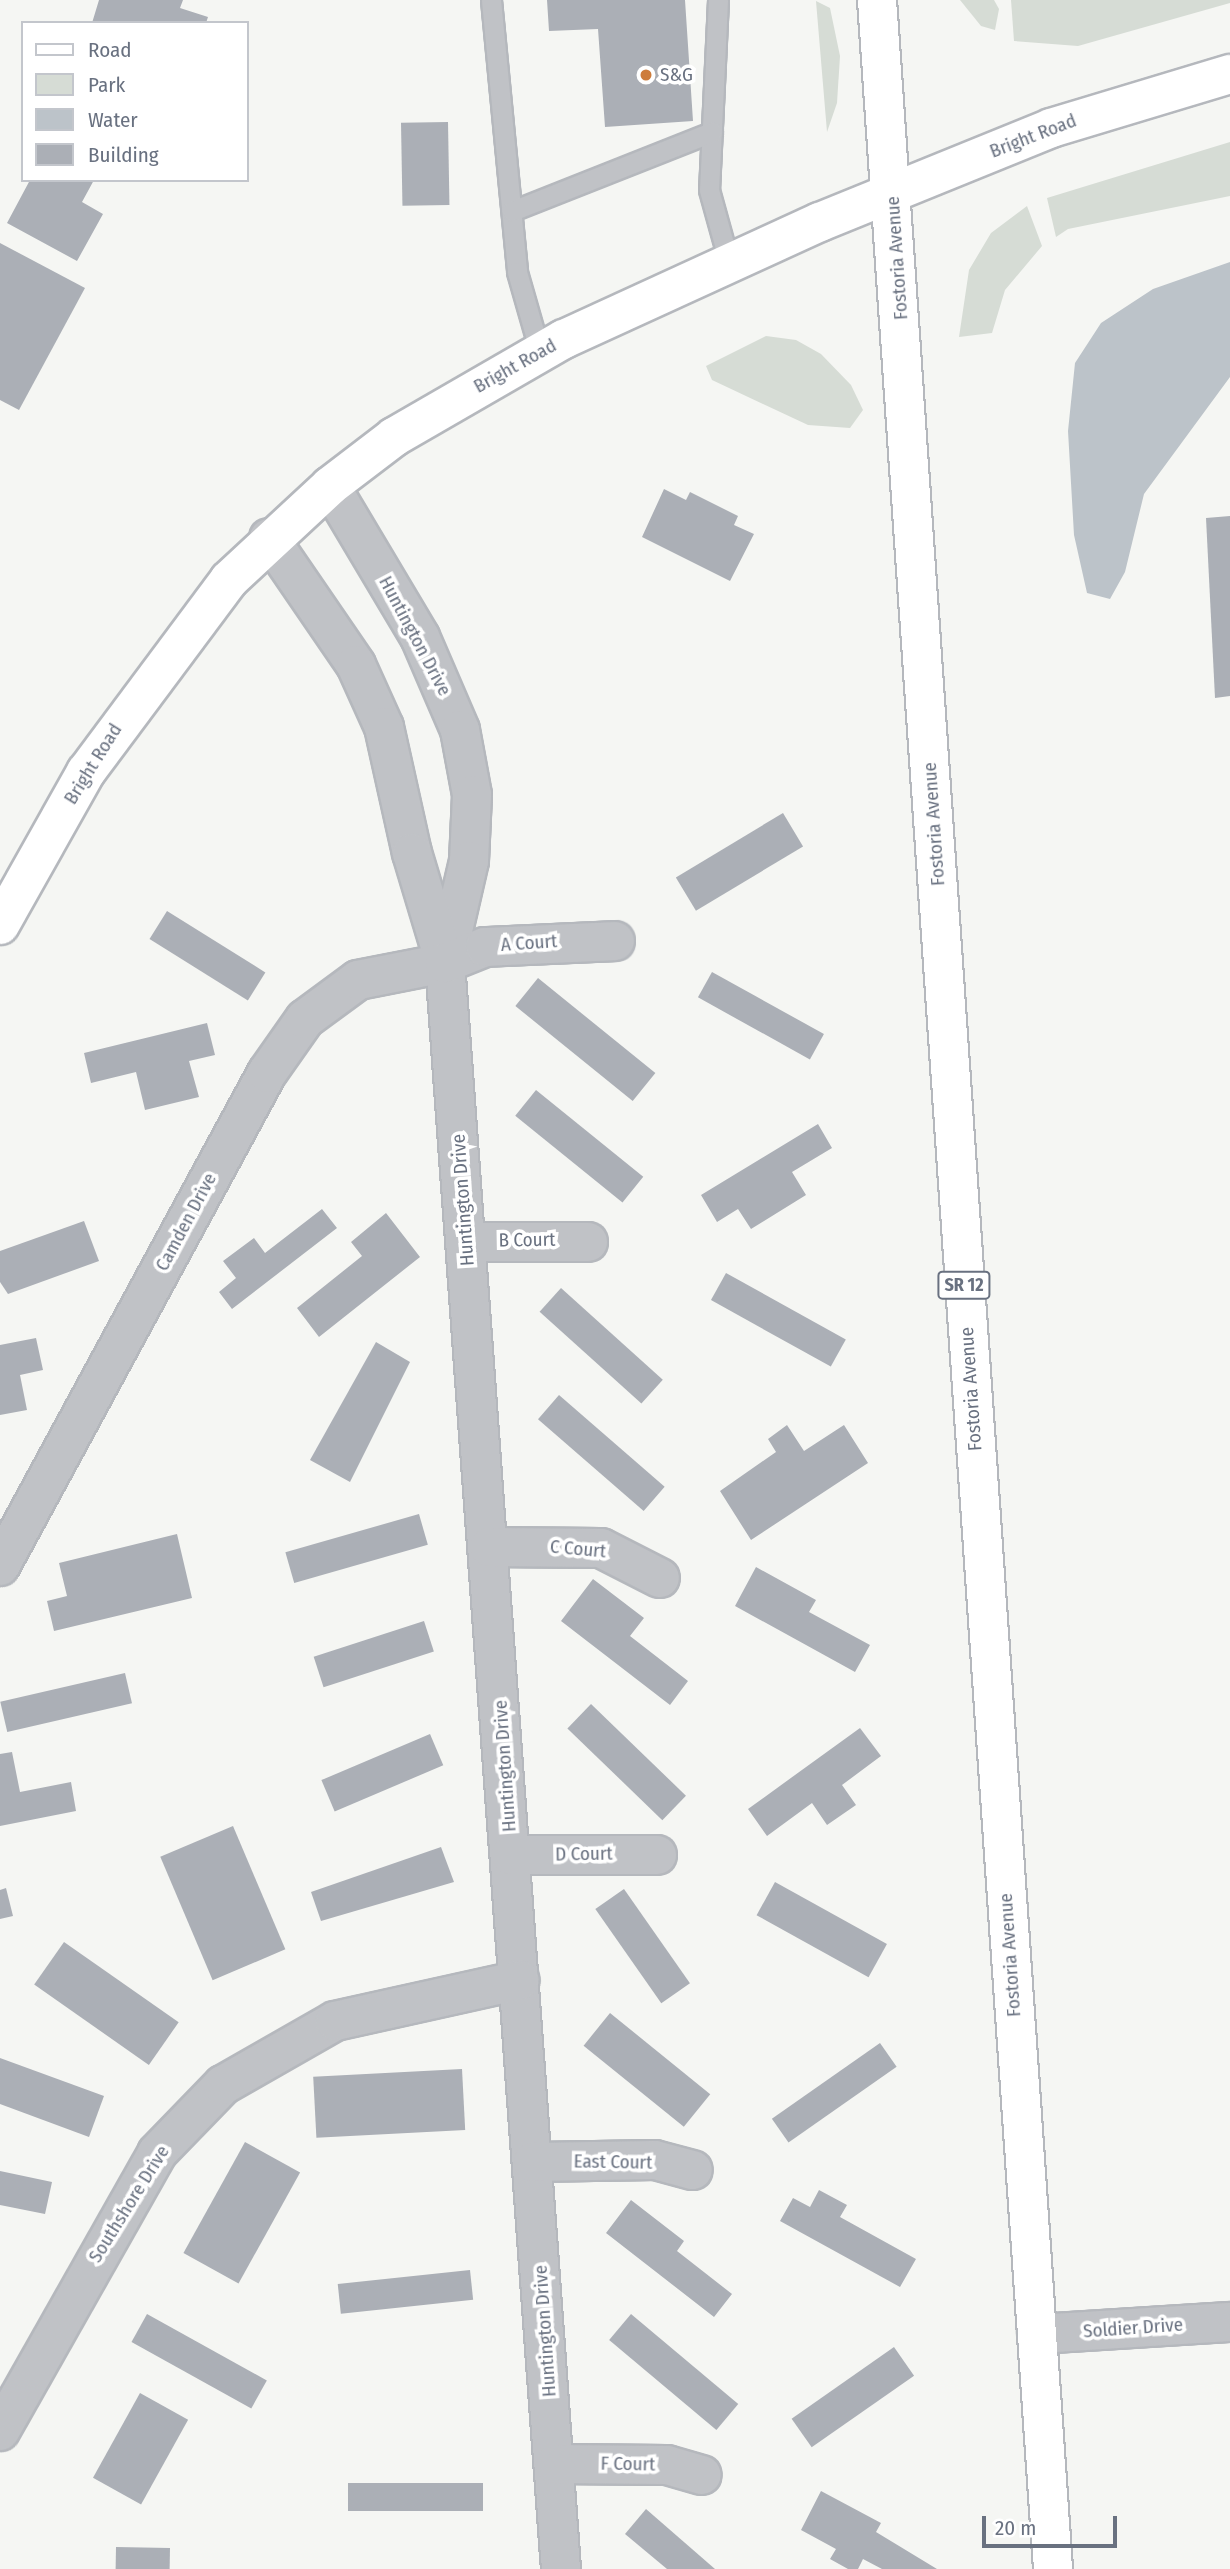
<!DOCTYPE html>
<html>
<head>
<meta charset="utf-8">
<style>
	body { margin:0 }
	#map { position:relative; width:1230px; height:2569px; overflow:hidden; background:#f5f6f3; font-family:"Fira Sans Condensed",sans-serif }
	div>[style] { position:absolute }
	[style*='--x'] { left:calc(var(--x)*1px); top:calc(var(--y)*1px); width:calc(var(--w)*1px); rotate:calc(var(--a)*1deg) }
	.green>* { inset:0; background:#d6dcd5 }
	.water>* { inset:0; background:#bcc3c9 }
	.building>* { inset:0; background:#abafb6; transform-origin:0 0 }
	.roads { filter:drop-shadow(2px 0 #b5b8bd) drop-shadow(-2px 0 #b5b8bd) drop-shadow(0 2px #b5b8bd) drop-shadow(0 -2px #b5b8bd) }
	.service>* { height:19px; margin:-9.5px; padding:0 9.5px; transform-origin:9.5px; border-radius:9.5px; background:#c0c2c6 }
	.minor>* { height:38px; margin:-19px; padding:0 19px; transform-origin:19px; border-radius:19px; background:#c0c2c6 }
	.secondary>* { height:38px; margin:-19px; padding:0 19px; transform-origin:19px; border-radius:19px; background:#fff }
	.primary>* { height:38px; margin:-19px; padding:0 19px; transform-origin:19px; border-radius:19px; background:#fff }
	.dots>* { width:19px; height:19px; translate:-50% -50%; box-sizing:border-box; border:4px solid #fff; border-radius:50% }
	span { translate:-50% -50%; white-space:nowrap; text-align:center; line-height:1.15; -webkit-text-stroke:7px #fff; paint-order:stroke }
	.shield-label span { padding:2px 5px; background:#fff; border:2px solid; border-radius:5px; -webkit-text-stroke-width:0 }
	.shield-label { font-size:18px; color:#697180; font-weight:700 }
	.poi-label { font-size:19px; color:#697180 }
	.left { translate:0 -50%; text-align:left }
	.street-label { font-size:19px; color:#697180 }
	.legend { position:absolute; left:21px; top:21px; width:228px; height:161px; box-sizing:border-box; background:#fff; border:2px solid #c3c6cc; margin:0; padding:9px 12px; list-style:none; font-size:21px; color:#697180 }
	.legend li { display:flex; align-items:center; gap:14px; height:35px }
	.legend b { width:35px; border:2px solid #c3c6cc }
	.scale { position:absolute; left:982px; top:2516px; width:135px; height:32px; box-sizing:border-box; border:4px solid #697180; border-top:0; padding-left:9px; font-size:21px; line-height:24px; white-space:nowrap; color:#697180; -webkit-text-stroke:5px #fff; paint-order:stroke }
</style>
</head>
<body>
<div id="map">
	<div class="green">
		<div style="clip-path:polygon(960px 0,994px 0,999px 9px,995px 30px,981px 26px)"></div>
		<div style="clip-path:polygon(1011px 0,1230px 0,1230px 3px,1078px 46px,1014px 41px)"></div>
		<div style="clip-path:polygon(816px 1px,830px 8px,840px 56px,837px 103px,827px 132px)"></div>
		<div style="clip-path:polygon(1230px 142px,1230px 196px,1068px 229px,1056px 237px,1047px 198px)"></div>
		<div style="clip-path:polygon(1027px 206px,1042px 246px,1005px 290px,992px 333px,959px 337px,969px 270px,991px 233px)"></div>
		<div style="clip-path:polygon(766px 336px,796px 340px,821px 354px,851px 385px,863px 410px,850px 428px,808px 425px,712px 380px,706px 366px)"></div>
	</div>
	<div class="water">
		<div style="clip-path:polygon(1230px 262px,1230px 377px,1144px 494px,1125px 572px,1110px 599px,1087px 593px,1074px 535px,1068px 431px,1075px 363px,1101px 323px,1153px 289px)"></div>
	</div>
	<div class="building">
		<div style="clip-path:polygon(99px 0,183px 0,180px 8px,208px 17px,206px 23px,92px 23px)"></div>
		<div style="clip-path:polygon(547px 0,685px 0,693px 121px,605px 127px,598px 29px,549px 31px)"></div>
		<div style="left:448px;top:122px;width:83px;height:47px;rotate:89deg"></div>
		<div style="clip-path:polygon(30px 180px,94px 180px,82px 202px,103px 214px,77px 261px,7px 223px)"></div>
		<div style="clip-path:polygon(0 243px,85px 288px,19px 410px,0 400px)"></div>
		<div style="clip-path:polygon(664px 489px,686px 500px,690px 492px,738px 516px,734px 525px,754px 534px,730px 581px,642px 537px)"></div>
		<div style="clip-path:polygon(1230px 516px,1230px 696px,1215px 698px,1206px 518px)"></div>
		<div style="left:783px;top:813px;width:39px;height:125px;rotate:59deg"></div>
		<div style="left:167px;top:911px;width:116px;height:33px;rotate:32deg"></div>
		<div style="left:712px;top:972px;width:128px;height:29px;rotate:29deg"></div>
		<div style="left:538px;top:978px;width:151px;height:36px;rotate:39deg"></div>
		<div style="clip-path:polygon(207px 1023px,215px 1055px,189px 1061px,199px 1097px,145px 1110px,136px 1072px,91px 1083px,84px 1053px)"></div>
		<div style="left:536px;top:1090px;width:138px;height:33px;rotate:39deg"></div>
		<div style="clip-path:polygon(818px 1124px,832px 1148px,792px 1172px,806px 1195px,751px 1229px,738px 1209px,717px 1222px,701px 1195px)"></div>
		<div style="clip-path:polygon(322px 1209px,337px 1228px,232px 1309px,219px 1292px,236px 1278px,223px 1261px,254px 1238px,265px 1253px)"></div>
		<div style="clip-path:polygon(386px 1213px,420px 1257px,319px 1337px,297px 1308px,362px 1256px,351px 1242px)"></div>
		<div style="clip-path:polygon(84px 1221px,99px 1261px,8px 1294px,0 1282px,0 1251px)"></div>
		<div style="left:726px;top:1273px;width:137px;height:31px;rotate:29deg"></div>
		<div style="left:561px;top:1288px;width:137px;height:32px;rotate:42deg"></div>
		<div style="clip-path:polygon(36px 1338px,43px 1370px,20px 1375px,27px 1410px,0 1415px,0 1345px)"></div>
		<div style="clip-path:polygon(376px 1342px,410px 1362px,350px 1482px,310px 1460px)"></div>
		<div style="left:559px;top:1395px;width:140px;height:32px;rotate:41deg"></div>
		<div style="clip-path:polygon(787px 1425px,804px 1451px,844px 1425px,868px 1463px,751px 1540px,720px 1491px,776px 1452px,768px 1439px)"></div>
		<div style="left:419px;top:1514px;width:32px;height:139px;rotate:74deg"></div>
		<div style="clip-path:polygon(177px 1534px,192px 1598px,54px 1631px,47px 1601px,67px 1596px,59px 1563px)"></div>
		<div style="clip-path:polygon(756px 1567px,816px 1600px,809px 1612px,870px 1645px,855px 1672px,735px 1606px)"></div>
		<div style="clip-path:polygon(593px 1579px,644px 1618px,630px 1636px,688px 1681px,670px 1705px,561px 1621px)"></div>
		<div style="left:424px;top:1621px;width:32px;height:116px;rotate:72deg"></div>
		<div style="left:125px;top:1673px;width:31px;height:128px;rotate:77deg"></div>
		<div style="left:591px;top:1704px;width:132px;height:34px;rotate:44deg"></div>
		<div style="clip-path:polygon(860px 1728px,881px 1756px,842px 1785px,856px 1805px,827px 1825px,812px 1803px,767px 1836px,748px 1809px)"></div>
		<div style="left:430px;top:1734px;width:34px;height:118px;rotate:67deg"></div>
		<div style="clip-path:polygon(12px 1752px,20px 1792px,71px 1782px,76px 1811px,0 1826px,0 1754px)"></div>
		<div style="left:233px;top:1826px;width:134px;height:79px;rotate:67deg"></div>
		<div style="clip-path:polygon(441px 1847px,454px 1882px,321px 1921px,311px 1892px)"></div>
		<div style="left:775px;top:1882px;width:128px;height:38px;rotate:29deg"></div>
		<div style="clip-path:polygon(6px 1888px,13px 1916px,0 1919px,0 1890px)"></div>
		<div style="left:624px;top:1889px;width:115px;height:35px;rotate:55deg"></div>
		<div style="left:64px;top:1942px;width:140px;height:52px;rotate:35deg"></div>
		<div style="left:610px;top:2013px;width:129px;height:42px;rotate:39deg"></div>
		<div style="left:880px;top:2043px;width:29px;height:132px;rotate:55deg"></div>
		<div style="clip-path:polygon(0 2058px,104px 2096px,89px 2137px,0 2104px)"></div>
		<div style="left:462px;top:2069px;width:61px;height:149px;rotate:87deg"></div>
		<div style="left:245px;top:2142px;width:63px;height:127px;rotate:29deg"></div>
		<div style="clip-path:polygon(0 2171px,52px 2182px,45px 2214px,0 2205px)"></div>
		<div style="clip-path:polygon(819px 2190px,847px 2205px,840px 2217px,916px 2259px,900px 2287px,780px 2221px,793px 2198px,810px 2207px)"></div>
		<div style="clip-path:polygon(631px 2200px,684px 2241px,677px 2251px,732px 2294px,714px 2317px,606px 2233px)"></div>
		<div style="left:470px;top:2270px;width:30px;height:133px;rotate:84deg"></div>
		<div style="left:147px;top:2314px;width:137px;height:32px;rotate:29deg"></div>
		<div style="left:631px;top:2314px;width:140px;height:34px;rotate:40deg"></div>
		<div style="left:894px;top:2347px;width:35px;height:125px;rotate:55deg"></div>
		<div style="left:140px;top:2393px;width:55px;height:97px;rotate:29deg"></div>
		<div style="left:348px;top:2483px;width:135px;height:28px"></div>
		<div style="clip-path:polygon(821px 2491px,881px 2523px,876px 2532px,937px 2569px,882px 2569px,863px 2559px,858px 2569px,848px 2569px,830px 2559px,836px 2549px,801px 2530px)"></div>
		<div style="clip-path:polygon(646px 2509px,715px 2569px,667px 2569px,625px 2534px)"></div>
		<div style="left:116px;top:2547px;width:54px;height:22px;rotate:1deg"></div>
	</div>
	<div class="roads">
		<div class="service">
			<div style="--x:491;--y:0;--w:273;--a:84.5"></div>
			<div style="--x:517;--y:272;--w:83;--a:74"></div>
			<div style="--x:718;--y:0;--w:190;--a:92.7"></div>
			<div style="--x:709;--y:190;--w:75;--a:74.5"></div>
			<div style="--x:512;--y:211;--w:215;--a:-21.6"></div>
		</div>
		<div class="minor">
			<div style="--x:330;--y:486;--w:176;--a:59.2"></div>
			<div style="--x:420;--y:637;--w:101;--a:66.7"></div>
			<div style="--x:460;--y:730;--w:66;--a:79.5"></div>
			<div style="--x:472;--y:795;--w:66;--a:92.6"></div>
			<div style="--x:469;--y:861;--w:103;--a:103"></div>
			<div style="--x:269;--y:538;--w:154;--a:55.6"></div>
			<div style="--x:356;--y:665;--w:68;--a:65.7"></div>
			<div style="--x:384;--y:727;--w:129;--a:77.5"></div>
			<div style="--x:412;--y:853;--w:115;--a:73.3"></div>
			<div style="--x:445;--y:963;--w:1610;--a:85.87"></div>
			<div style="--x:466;--y:1242;--w:122;--a:0"></div>
			<div style="--x:489;--y:1547;--w:112;--a:0.5"></div>
			<div style="--x:601;--y:1548;--w:66;--a:27"></div>
			<div style="--x:0;--y:1566;--w:561;--a:-61.56"></div>
			<div style="--x:267;--y:1073;--w:66;--a:-54.9"></div>
			<div style="--x:305;--y:1019;--w:66;--a:-36.3"></div>
			<div style="--x:358;--y:980;--w:89;--a:-11.1"></div>
			<div style="--x:445;--y:963;--w:43;--a:-21.8"></div>
			<div style="--x:485;--y:947;--w:130;--a:-2.6"></div>
			<div style="--x:511;--y:1855;--w:146;--a:0"></div>
			<div style="--x:533;--y:2162;--w:122;--a:-0.9"></div>
			<div style="--x:655;--y:2160;--w:39;--a:15"></div>
			<div style="--x:1037;--y:2334;--w:193;--a:-3.6"></div>
			<div style="--x:0;--y:2431;--w:319;--a:-60.5"></div>
			<div style="--x:157;--y:2153;--w:95;--a:-45.9"></div>
			<div style="--x:223;--y:2085;--w:129;--a:-29.7"></div>
			<div style="--x:335;--y:2021;--w:189;--a:-12.5"></div>
			<div style="--x:554;--y:2464;--w:113;--a:0.5"></div>
			<div style="--x:667;--y:2465;--w:36;--a:16"></div>
		</div>
		<div class="secondary">
			<div style="--x:0;--y:925;--w:176;--a:-60.7"></div>
			<div style="--x:86;--y:772;--w:239;--a:-53.3"></div>
			<div style="--x:229;--y:580;--w:138;--a:-42.9"></div>
			<div style="--x:330;--y:486;--w:81;--a:-37.4"></div>
			<div style="--x:394;--y:437;--w:196;--a:-30"></div>
			<div style="--x:564;--y:339;--w:281;--a:-24.6"></div>
			<div style="--x:820;--y:222;--w:249;--a:-22.1"></div>
			<div style="--x:1051;--y:128;--w:187;--a:-16.8"></div>
		</div>
		<div class="primary">
			<div style="--x:877;--y:0;--w:2575;--a:86.08"></div>
		</div>
	</div>
	<div class="dots">
		<div style="left:646px;top:75px;background:#cd7c3c"></div>
	</div>
	<div class="shield-label">
		<span style="left:964px;top:1285px">SR 12</span>
	</div>
	<div class="poi-label">
		<span class="left" style="left:660px;top:75px">S&amp;G</span>
	</div>
	<div class="street-label">
		<span style="left:1033px;top:136px;rotate:-21deg">Bright Road</span>
		<span style="left:897px;top:258px;rotate:-94deg">Fostoria Avenue</span>
		<span style="left:515px;top:366px;rotate:-29deg">Bright Road</span>
		<span style="left:415px;top:636px;rotate:62deg">Huntington Drive</span>
		<span style="left:93px;top:764px;rotate:-58deg">Bright Road</span>
		<span style="left:934px;top:824px;rotate:-94deg">Fostoria Avenue</span>
		<span style="left:529px;top:943px;rotate:-4deg">A Court</span>
		<span style="left:463px;top:1200px;rotate:-94deg">Huntington Drive</span>
		<span style="left:186px;top:1222px;rotate:-62deg">Camden Drive</span>
		<span style="left:527px;top:1240px;rotate:-1deg">B Court</span>
		<span style="left:971px;top:1389px;rotate:-94deg">Fostoria Avenue</span>
		<span style="left:578px;top:1549px;rotate:5deg">C Court</span>
		<span style="left:505px;top:1766px;rotate:-94deg">Huntington Drive</span>
		<span style="left:584px;top:1854px;rotate:-1deg">D Court</span>
		<span style="left:1010px;top:1955px;rotate:-94deg">Fostoria Avenue</span>
		<span style="left:613px;top:2162px;rotate:1deg">East Court</span>
		<span style="left:129px;top:2204px;rotate:-58deg">Southshore Drive</span>
		<span style="left:1133px;top:2328px;rotate:-4deg">Soldier Drive</span>
		<span style="left:545px;top:2331px;rotate:-94deg">Huntington Drive</span>
		<span style="left:628px;top:2464px;rotate:1deg">F Court</span>
	</div>
	<ul class="legend">
	<li><b style="height:9px;background:#fff"></b>Road</li>
	<li><b style="height:19px;background:#d6dcd5"></b>Park</li>
	<li><b style="height:19px;background:#bcc3c9"></b>Water</li>
	<li><b style="height:19px;background:#abafb6"></b>Building</li>
	</ul>
	<div class="scale">20 m</div>
</div>
</body>
</html>
